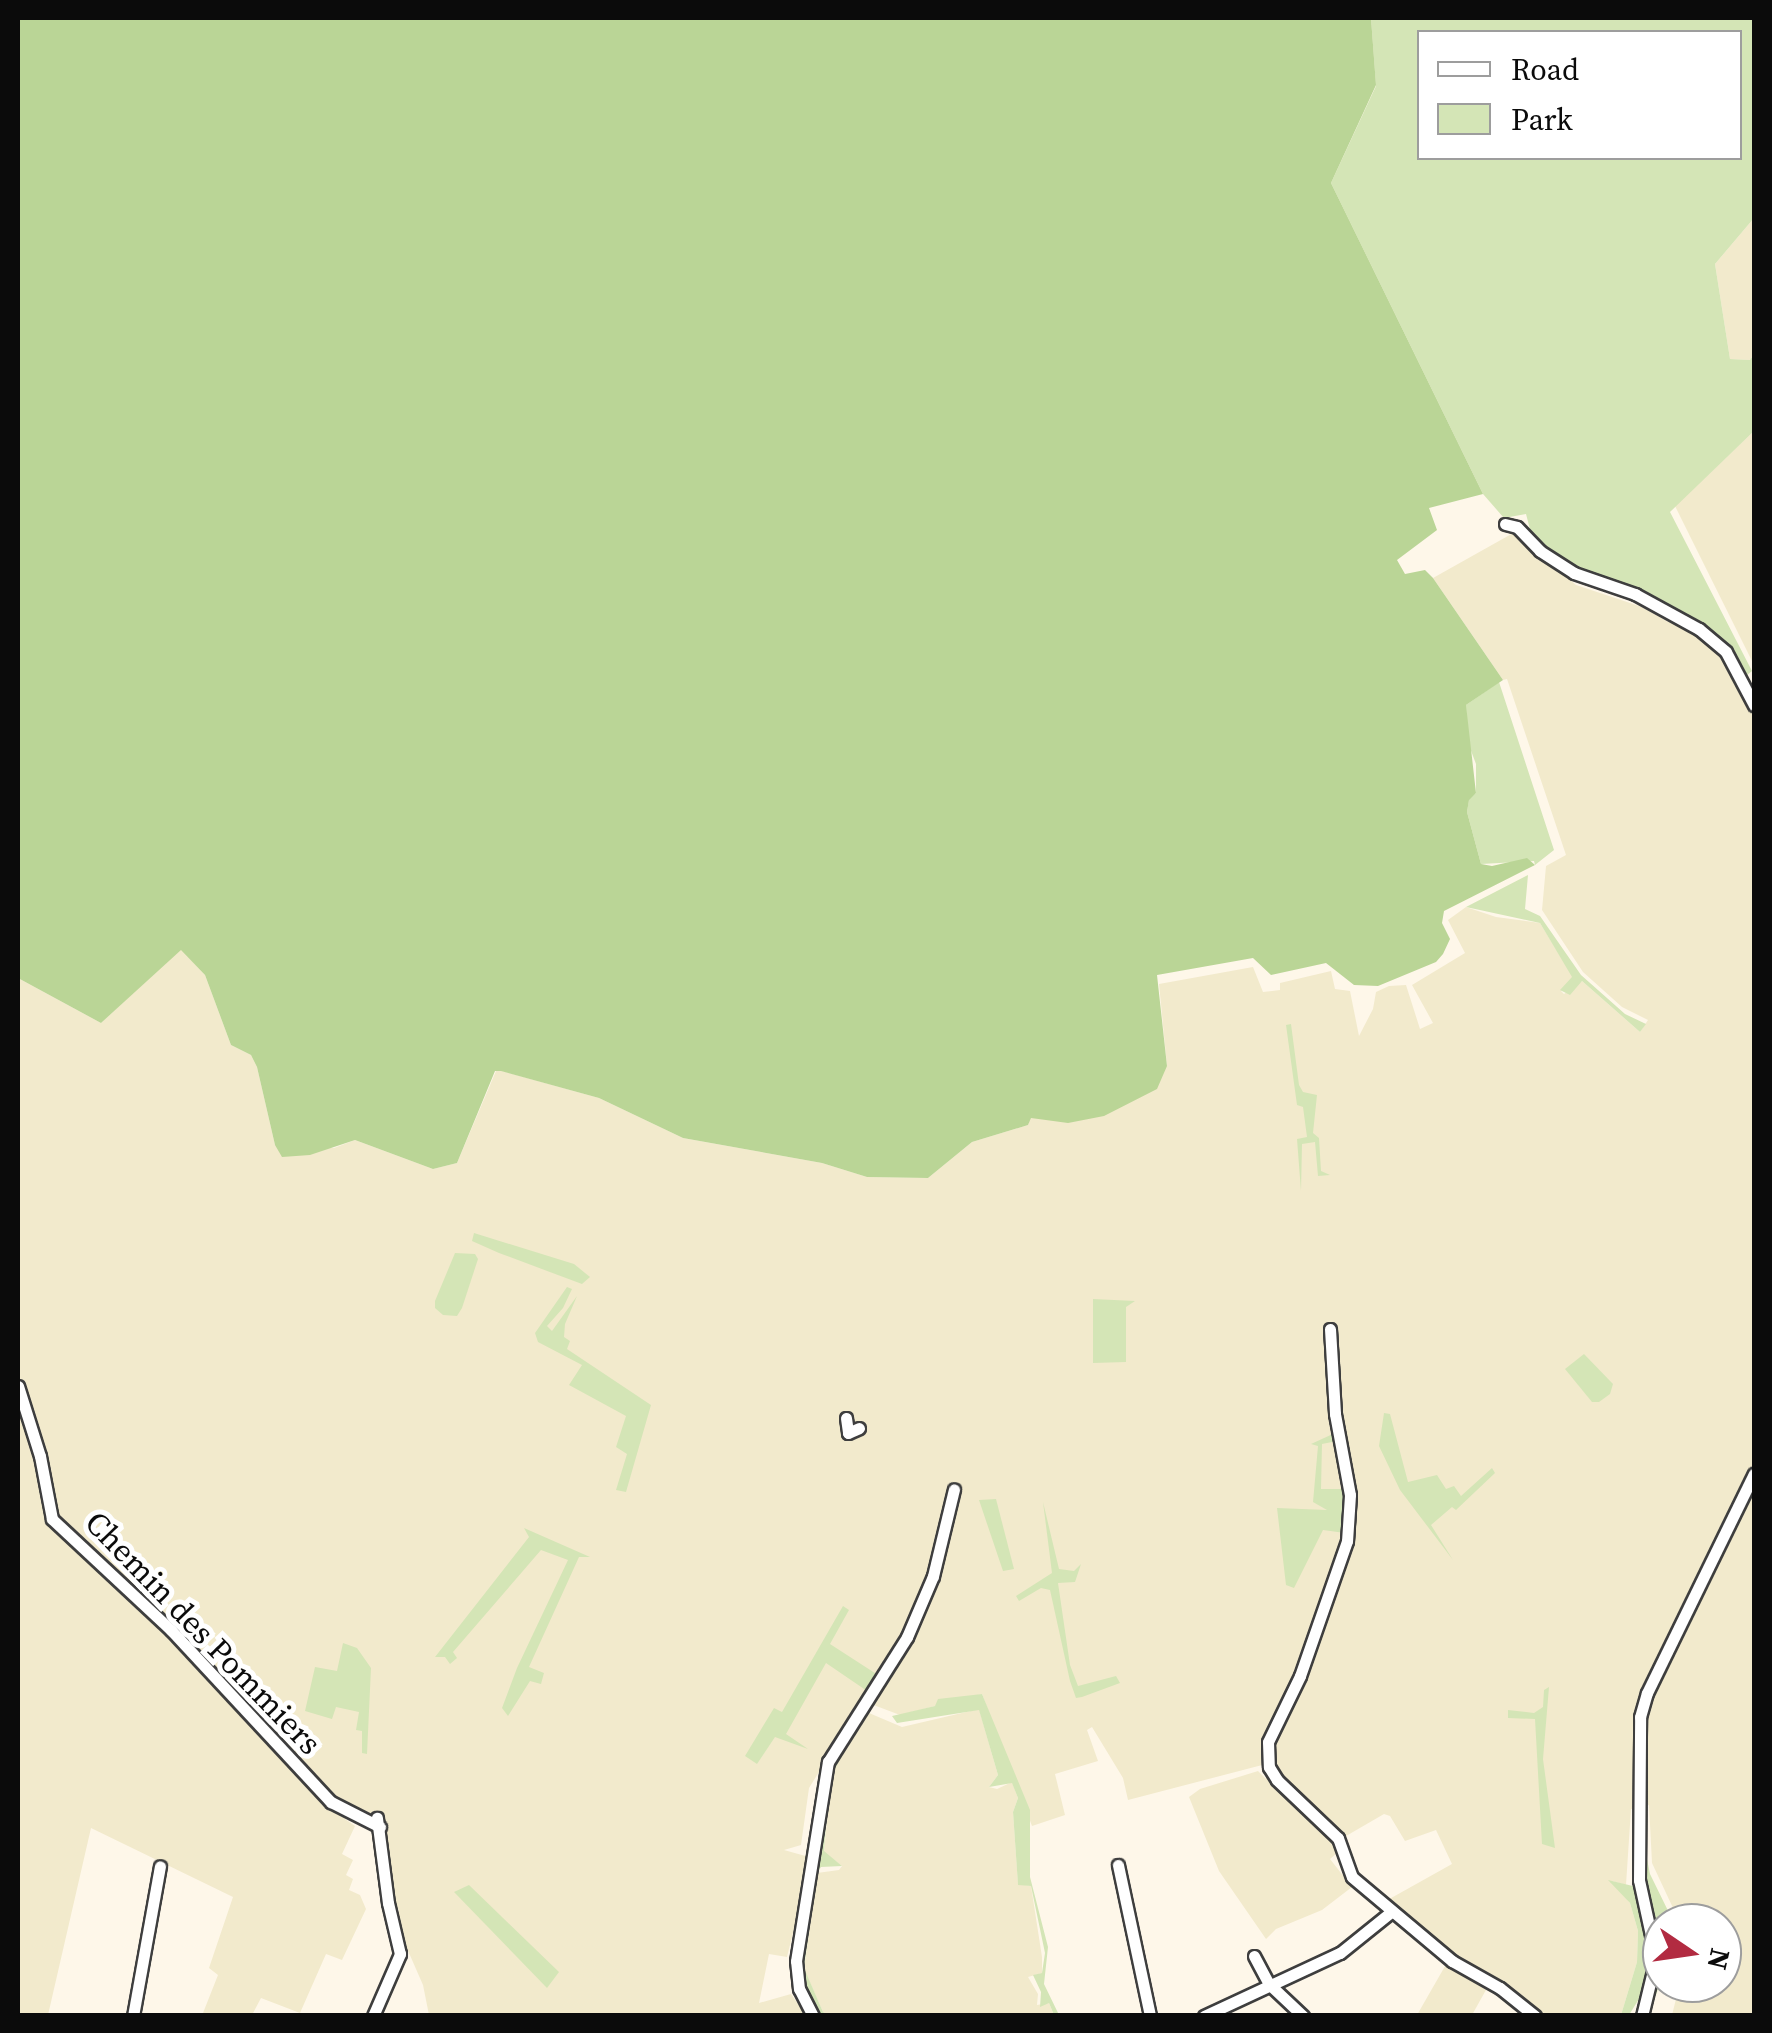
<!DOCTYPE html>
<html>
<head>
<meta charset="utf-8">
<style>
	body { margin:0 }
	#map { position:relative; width:1772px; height:2033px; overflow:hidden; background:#fef7e9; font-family:"Source Serif 4",serif }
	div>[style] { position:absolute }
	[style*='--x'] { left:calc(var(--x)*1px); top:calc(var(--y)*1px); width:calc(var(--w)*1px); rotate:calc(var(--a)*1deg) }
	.farmland>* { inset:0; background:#f2eacc }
	.green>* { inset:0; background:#d4e5b6 }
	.forest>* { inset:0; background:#bad596 }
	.roads { filter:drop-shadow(2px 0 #3e3e3e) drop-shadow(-2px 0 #3e3e3e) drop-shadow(0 2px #3e3e3e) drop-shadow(0 -2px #3e3e3e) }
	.minor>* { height:11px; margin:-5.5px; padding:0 5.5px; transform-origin:5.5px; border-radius:5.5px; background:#fff }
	span { translate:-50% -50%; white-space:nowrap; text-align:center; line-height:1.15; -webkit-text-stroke:10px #fff; paint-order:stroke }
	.street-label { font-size:32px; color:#0b0b0b }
	.frame { position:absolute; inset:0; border:20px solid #0b0b0b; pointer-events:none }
	.legend { position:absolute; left:1417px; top:30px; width:325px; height:130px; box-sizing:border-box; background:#fff; border:2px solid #9d9d9d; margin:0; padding:12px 18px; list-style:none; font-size:30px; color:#0b0b0b }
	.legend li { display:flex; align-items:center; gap:20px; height:50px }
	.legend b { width:50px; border:2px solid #9d9d9d }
	.north { position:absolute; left:1642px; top:1903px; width:100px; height:100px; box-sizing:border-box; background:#fff; border:2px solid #9d9d9d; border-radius:50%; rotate:103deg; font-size:28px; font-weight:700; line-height:40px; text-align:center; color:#0b0b0b }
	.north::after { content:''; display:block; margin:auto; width:35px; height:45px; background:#b22b41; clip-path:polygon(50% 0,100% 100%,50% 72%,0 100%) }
</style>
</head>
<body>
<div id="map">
	<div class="farmland">
		<div style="clip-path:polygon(1754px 218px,1754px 354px,1750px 360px,1730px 359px,1715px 264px)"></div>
		<div style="clip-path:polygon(1754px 431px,1754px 665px,1675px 506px)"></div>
		<div style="clip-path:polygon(1515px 532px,1576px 585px,1642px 607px,1668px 622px,1685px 624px,1723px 655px,1741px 683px,1753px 683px,1754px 679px,1754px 2015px,1672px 2015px,1680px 1983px,1722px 1983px,1722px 1923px,1680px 1923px,1652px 1863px,1649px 1805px,1631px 1809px,1626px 1885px,1612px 1881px,1630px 1903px,1638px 1931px,1637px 1962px,1621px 2015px,1539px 2015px,1491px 1981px,1472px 2015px,1417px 2015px,1452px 1954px,1384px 1902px,1452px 1864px,1436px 1830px,1405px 1841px,1390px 1816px,1384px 1814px,1334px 1843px,1337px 1853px,1330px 1859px,1352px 1887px,1322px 1910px,1276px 1929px,1266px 1939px,1219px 1871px,1189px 1797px,1200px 1789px,1258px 1771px,1266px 1779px,1266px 1764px,1128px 1800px,1123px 1778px,1092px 1727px,1087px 1730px,1098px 1761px,1055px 1774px,1065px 1815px,1032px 1826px,982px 1694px,900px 1715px,863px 1701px,809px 1788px,801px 1845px,784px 1850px,809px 1857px,802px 1896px,787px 1957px,769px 1954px,759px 2003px,791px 1994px,806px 2015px,429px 2015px,423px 1985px,395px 1921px,399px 1910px,392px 1899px,381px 1811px,370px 1821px,351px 1811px,345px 1819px,355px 1826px,342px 1854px,353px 1860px,346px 1875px,353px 1879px,349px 1890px,360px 1895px,366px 1909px,342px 1960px,326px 1954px,300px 2013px,261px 1998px,252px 2015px,203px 2013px,218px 1975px,209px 1968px,233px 1897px,91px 1828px,48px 2015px,18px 2015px,18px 978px,101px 1023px,181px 949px,205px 975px,231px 1045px,251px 1055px,257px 1067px,275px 1145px,334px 1148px,355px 1140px,433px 1169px,457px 1163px,496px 1071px,502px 1071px,599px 1098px,683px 1138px,822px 1163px,867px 1177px,928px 1178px,972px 1142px,1028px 1125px,1030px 1118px,1042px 1118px,1167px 1066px,1159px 984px,1253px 967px,1263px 992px,1280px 990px,1280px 983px,1331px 971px,1335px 989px,1350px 991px,1359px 1036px,1373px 1009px,1376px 992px,1389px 986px,1406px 985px,1420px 1029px,1433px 1023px,1412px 985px,1465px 953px,1448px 920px,1466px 907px,1496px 917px,1540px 923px,1573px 977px,1561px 991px,1564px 994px,1582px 981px,1640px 1032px,1648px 1020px,1622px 1007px,1583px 972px,1542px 910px,1546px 866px,1566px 855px,1507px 679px,1503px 680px,1433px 578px)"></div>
		<div style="clip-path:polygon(979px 1709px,998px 1775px,989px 1787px,997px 1789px,1012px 1782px,1018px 1798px,1013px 1812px,1018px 1884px,1031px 1886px,1042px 1957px,1042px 1973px,1028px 1977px,1038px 1994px,1037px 2005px,1049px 2003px,1054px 2015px,829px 2015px,823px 2012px,804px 1969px,817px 1873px,839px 1870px,842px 1866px,824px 1852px,832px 1770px,869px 1713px,902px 1727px)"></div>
	</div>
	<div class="green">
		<div style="clip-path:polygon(evenodd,1371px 18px,1754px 18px,1754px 218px,1715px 264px,1730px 359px,1750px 360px,1754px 354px,1754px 431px,1670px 512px,1752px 671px,1746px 676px,1727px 648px,1573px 566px,1532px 537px,1526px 514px,1504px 518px,1483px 494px,1331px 183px,1376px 86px,1371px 18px,1420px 32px,1740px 32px,1740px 158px,1420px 158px,1420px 32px)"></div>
		<div style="clip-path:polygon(1499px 682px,1554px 850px,1535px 865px,1534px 861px,1481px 864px,1467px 812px,1469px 799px,1476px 793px,1476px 764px,1467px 740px,1466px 705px)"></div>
		<div style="clip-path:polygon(1528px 875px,1525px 909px,1540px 916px,1581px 975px,1625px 1014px,1646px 1024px,1640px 1032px,1582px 981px,1570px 995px,1560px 990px,1572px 977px,1540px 923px,1466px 907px)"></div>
		<div style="clip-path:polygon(1291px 1024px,1299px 1085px,1303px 1092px,1317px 1095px,1313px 1133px,1319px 1138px,1321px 1171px,1330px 1175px,1318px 1176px,1315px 1142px,1302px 1144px,1301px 1191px,1297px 1139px,1307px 1137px,1303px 1107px,1297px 1105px,1286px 1025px)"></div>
		<div style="clip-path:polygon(474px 1233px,574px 1264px,590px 1277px,582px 1284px,499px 1253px,472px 1241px)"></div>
		<div style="clip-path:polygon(455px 1253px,475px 1254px,478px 1259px,462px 1308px,457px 1316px,443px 1315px,435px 1308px,435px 1301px)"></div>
		<div style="clip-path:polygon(567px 1287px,572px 1289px,563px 1308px,547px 1326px,552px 1331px,577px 1296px,565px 1324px,564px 1337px,570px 1341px,567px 1349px,651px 1405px,626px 1492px,616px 1490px,627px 1454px,616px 1447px,626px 1416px,569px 1385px,582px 1365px,538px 1342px,535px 1333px)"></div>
		<div style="clip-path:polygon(1093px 1299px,1135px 1301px,1126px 1307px,1126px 1362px,1093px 1363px)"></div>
		<div style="clip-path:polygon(1584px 1354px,1613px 1384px,1610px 1394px,1599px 1402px,1592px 1402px,1565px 1369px)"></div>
		<div style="clip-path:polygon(1384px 1413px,1390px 1414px,1408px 1482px,1437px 1475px,1446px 1489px,1454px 1486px,1461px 1496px,1492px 1468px,1495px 1473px,1456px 1510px,1452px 1507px,1431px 1525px,1453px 1560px,1400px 1490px,1379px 1446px)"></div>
		<div style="clip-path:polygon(1335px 1433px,1337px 1441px,1322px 1444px,1321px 1489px,1346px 1489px,1345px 1533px,1323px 1530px,1294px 1588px,1286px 1585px,1277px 1508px,1327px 1510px,1313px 1502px,1318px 1446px,1311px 1444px)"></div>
		<div style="clip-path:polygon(996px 1499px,1014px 1569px,1003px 1571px,979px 1500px)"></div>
		<div style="clip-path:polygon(1043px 1502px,1059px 1569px,1074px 1571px,1081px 1564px,1075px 1582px,1058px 1583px,1070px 1665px,1078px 1686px,1116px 1676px,1120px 1683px,1082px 1697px,1076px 1698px,1070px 1681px,1050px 1590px,1041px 1588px,1019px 1601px,1016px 1596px,1052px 1573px)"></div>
		<div style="clip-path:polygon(524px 1528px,590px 1557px,579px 1557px,529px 1667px,544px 1673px,541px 1684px,530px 1681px,508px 1716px,502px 1708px,517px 1668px,568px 1560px,541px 1550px,453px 1652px,457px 1658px,450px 1664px,445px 1657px,435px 1657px,529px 1537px)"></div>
		<div style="clip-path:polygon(843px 1606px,849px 1610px,830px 1644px,881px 1677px,870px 1693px,826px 1663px,786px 1734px,808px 1749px,775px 1737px,757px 1764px,745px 1756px,774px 1708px,782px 1712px)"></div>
		<div style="clip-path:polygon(343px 1643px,357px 1648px,371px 1668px,367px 1754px,362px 1753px,362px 1731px,356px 1730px,359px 1712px,336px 1707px,332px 1719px,305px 1711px,315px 1667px,337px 1671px)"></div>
		<div style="clip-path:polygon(1549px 1687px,1543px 1759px,1555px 1848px,1542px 1844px,1535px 1719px,1508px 1718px,1508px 1710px,1534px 1713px,1543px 1707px,1544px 1690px)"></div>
		<div style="clip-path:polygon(982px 1694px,1030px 1810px,1030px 1877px,1048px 1947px,1044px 1984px,1059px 2015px,1054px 2015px,1049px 2003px,1040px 2007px,1041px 1992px,1033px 1975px,1042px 1973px,1045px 1953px,1031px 1886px,1018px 1885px,1013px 1812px,1018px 1798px,1012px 1783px,989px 1787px,998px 1775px,979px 1710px,897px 1723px,892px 1716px,935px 1706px,938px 1699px)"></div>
		<div style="clip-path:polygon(866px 1712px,830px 1778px,824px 1851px,842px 1866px,821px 1867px,817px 1873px,804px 1968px,823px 2012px,829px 2015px,818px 2015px,802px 1988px,799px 1962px,830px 1764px)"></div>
		<div style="clip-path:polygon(1646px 1854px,1650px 1874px,1674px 1923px,1662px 1923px,1662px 1977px,1656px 1995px,1652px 1992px,1660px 1957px,1643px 1883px)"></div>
		<div style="clip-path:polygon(1608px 1880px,1637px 1887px,1651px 1955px,1647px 1986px,1629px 2015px,1621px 2015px,1637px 1962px,1638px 1931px,1630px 1903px)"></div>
		<div style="clip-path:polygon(469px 1885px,559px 1972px,547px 1988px,454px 1892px)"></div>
	</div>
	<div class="forest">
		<div style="clip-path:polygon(18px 18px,1371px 18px,1376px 85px,1331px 183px,1483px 494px,1429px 508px,1437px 530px,1397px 560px,1405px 574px,1425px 570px,1433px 578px,1503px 680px,1466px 705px,1476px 793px,1469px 800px,1467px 812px,1481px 864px,1492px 866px,1527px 858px,1535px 865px,1444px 911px,1442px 923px,1450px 939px,1443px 954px,1436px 962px,1378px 986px,1354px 985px,1326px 963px,1271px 975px,1253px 958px,1157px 975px,1167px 1066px,1157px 1089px,1104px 1116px,1068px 1123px,1031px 1118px,1028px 1125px,972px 1142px,928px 1178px,867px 1177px,822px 1163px,683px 1138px,599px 1098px,501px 1071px,495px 1071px,457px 1163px,433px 1169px,355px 1140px,310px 1155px,282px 1157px,275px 1145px,257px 1067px,251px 1055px,231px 1045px,205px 975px,181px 950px,101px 1023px,18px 978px)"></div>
	</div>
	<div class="roads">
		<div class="minor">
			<div style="--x:1505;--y:524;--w:12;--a:14"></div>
			<div style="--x:1517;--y:527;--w:33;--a:46"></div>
			<div style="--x:1540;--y:551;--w:40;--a:32.9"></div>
			<div style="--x:1574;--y:573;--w:65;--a:19"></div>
			<div style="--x:1635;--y:594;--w:73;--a:28.7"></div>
			<div style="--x:1699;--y:629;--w:35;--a:40"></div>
			<div style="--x:1726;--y:652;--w:60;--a:62.2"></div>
			<div style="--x:1330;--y:1329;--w:85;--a:86.6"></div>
			<div style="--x:1335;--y:1414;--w:82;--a:79.5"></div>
			<div style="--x:1350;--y:1495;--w:46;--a:93.7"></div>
			<div style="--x:1347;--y:1541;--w:143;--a:109.2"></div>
			<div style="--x:1300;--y:1676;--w:73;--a:115.9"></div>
			<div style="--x:1268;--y:1742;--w:25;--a:88"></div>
			<div style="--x:1269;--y:1767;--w:15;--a:58"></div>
			<div style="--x:1277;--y:1780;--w:84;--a:43.6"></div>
			<div style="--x:1338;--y:1838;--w:41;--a:70.3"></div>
			<div style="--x:1352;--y:1877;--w:131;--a:40"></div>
			<div style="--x:1452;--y:1961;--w:55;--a:29.4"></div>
			<div style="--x:1500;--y:1988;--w:45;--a:38.7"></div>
			<div style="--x:18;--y:1386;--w:73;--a:72.6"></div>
			<div style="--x:40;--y:1456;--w:64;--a:79.2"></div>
			<div style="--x:52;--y:1519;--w:163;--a:43"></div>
			<div style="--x:171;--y:1630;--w:235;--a:47.1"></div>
			<div style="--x:331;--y:1802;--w:55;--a:27"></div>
			<div style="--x:846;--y:1418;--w:15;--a:82"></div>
			<div style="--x:848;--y:1433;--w:12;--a:-24"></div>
			<div style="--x:1118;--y:1865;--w:154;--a:78"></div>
			<div style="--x:1254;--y:1956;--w:32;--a:62"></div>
			<div style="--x:1269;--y:1984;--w:47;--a:43.3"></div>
			<div style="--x:133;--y:2016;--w:152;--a:-79.8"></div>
			<div style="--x:373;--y:2016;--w:68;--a:-66.5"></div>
			<div style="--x:400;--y:1954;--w:52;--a:-103.2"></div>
			<div style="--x:388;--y:1903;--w:86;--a:-97.4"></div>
			<div style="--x:813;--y:2016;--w:30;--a:-117"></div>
			<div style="--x:799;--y:1989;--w:28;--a:-96"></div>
			<div style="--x:796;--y:1961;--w:202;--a:-80.9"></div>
			<div style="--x:828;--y:1762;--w:148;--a:-57.7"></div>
			<div style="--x:907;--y:1637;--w:66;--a:-66.9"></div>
			<div style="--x:933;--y:1576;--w:89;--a:-76.4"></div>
			<div style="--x:1204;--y:2016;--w:150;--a:-24.9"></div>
			<div style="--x:1340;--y:1953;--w:65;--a:-38.8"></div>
			<div style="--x:1642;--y:2016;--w:60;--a:-76.4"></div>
			<div style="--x:1656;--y:1958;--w:80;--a:-102.3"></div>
			<div style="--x:1639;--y:1880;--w:163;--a:-89.6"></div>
			<div style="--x:1640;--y:1717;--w:25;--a:-74"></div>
			<div style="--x:1647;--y:1693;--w:244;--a:-64"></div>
		</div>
	</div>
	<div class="street-label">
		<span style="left:203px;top:1633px;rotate:46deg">Chemin des Pommiers</span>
	</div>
	<div class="frame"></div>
	<ul class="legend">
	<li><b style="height:12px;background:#fff"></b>Road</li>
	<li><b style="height:28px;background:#d4e5b6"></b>Park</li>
	</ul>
	<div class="north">N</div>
</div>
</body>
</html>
